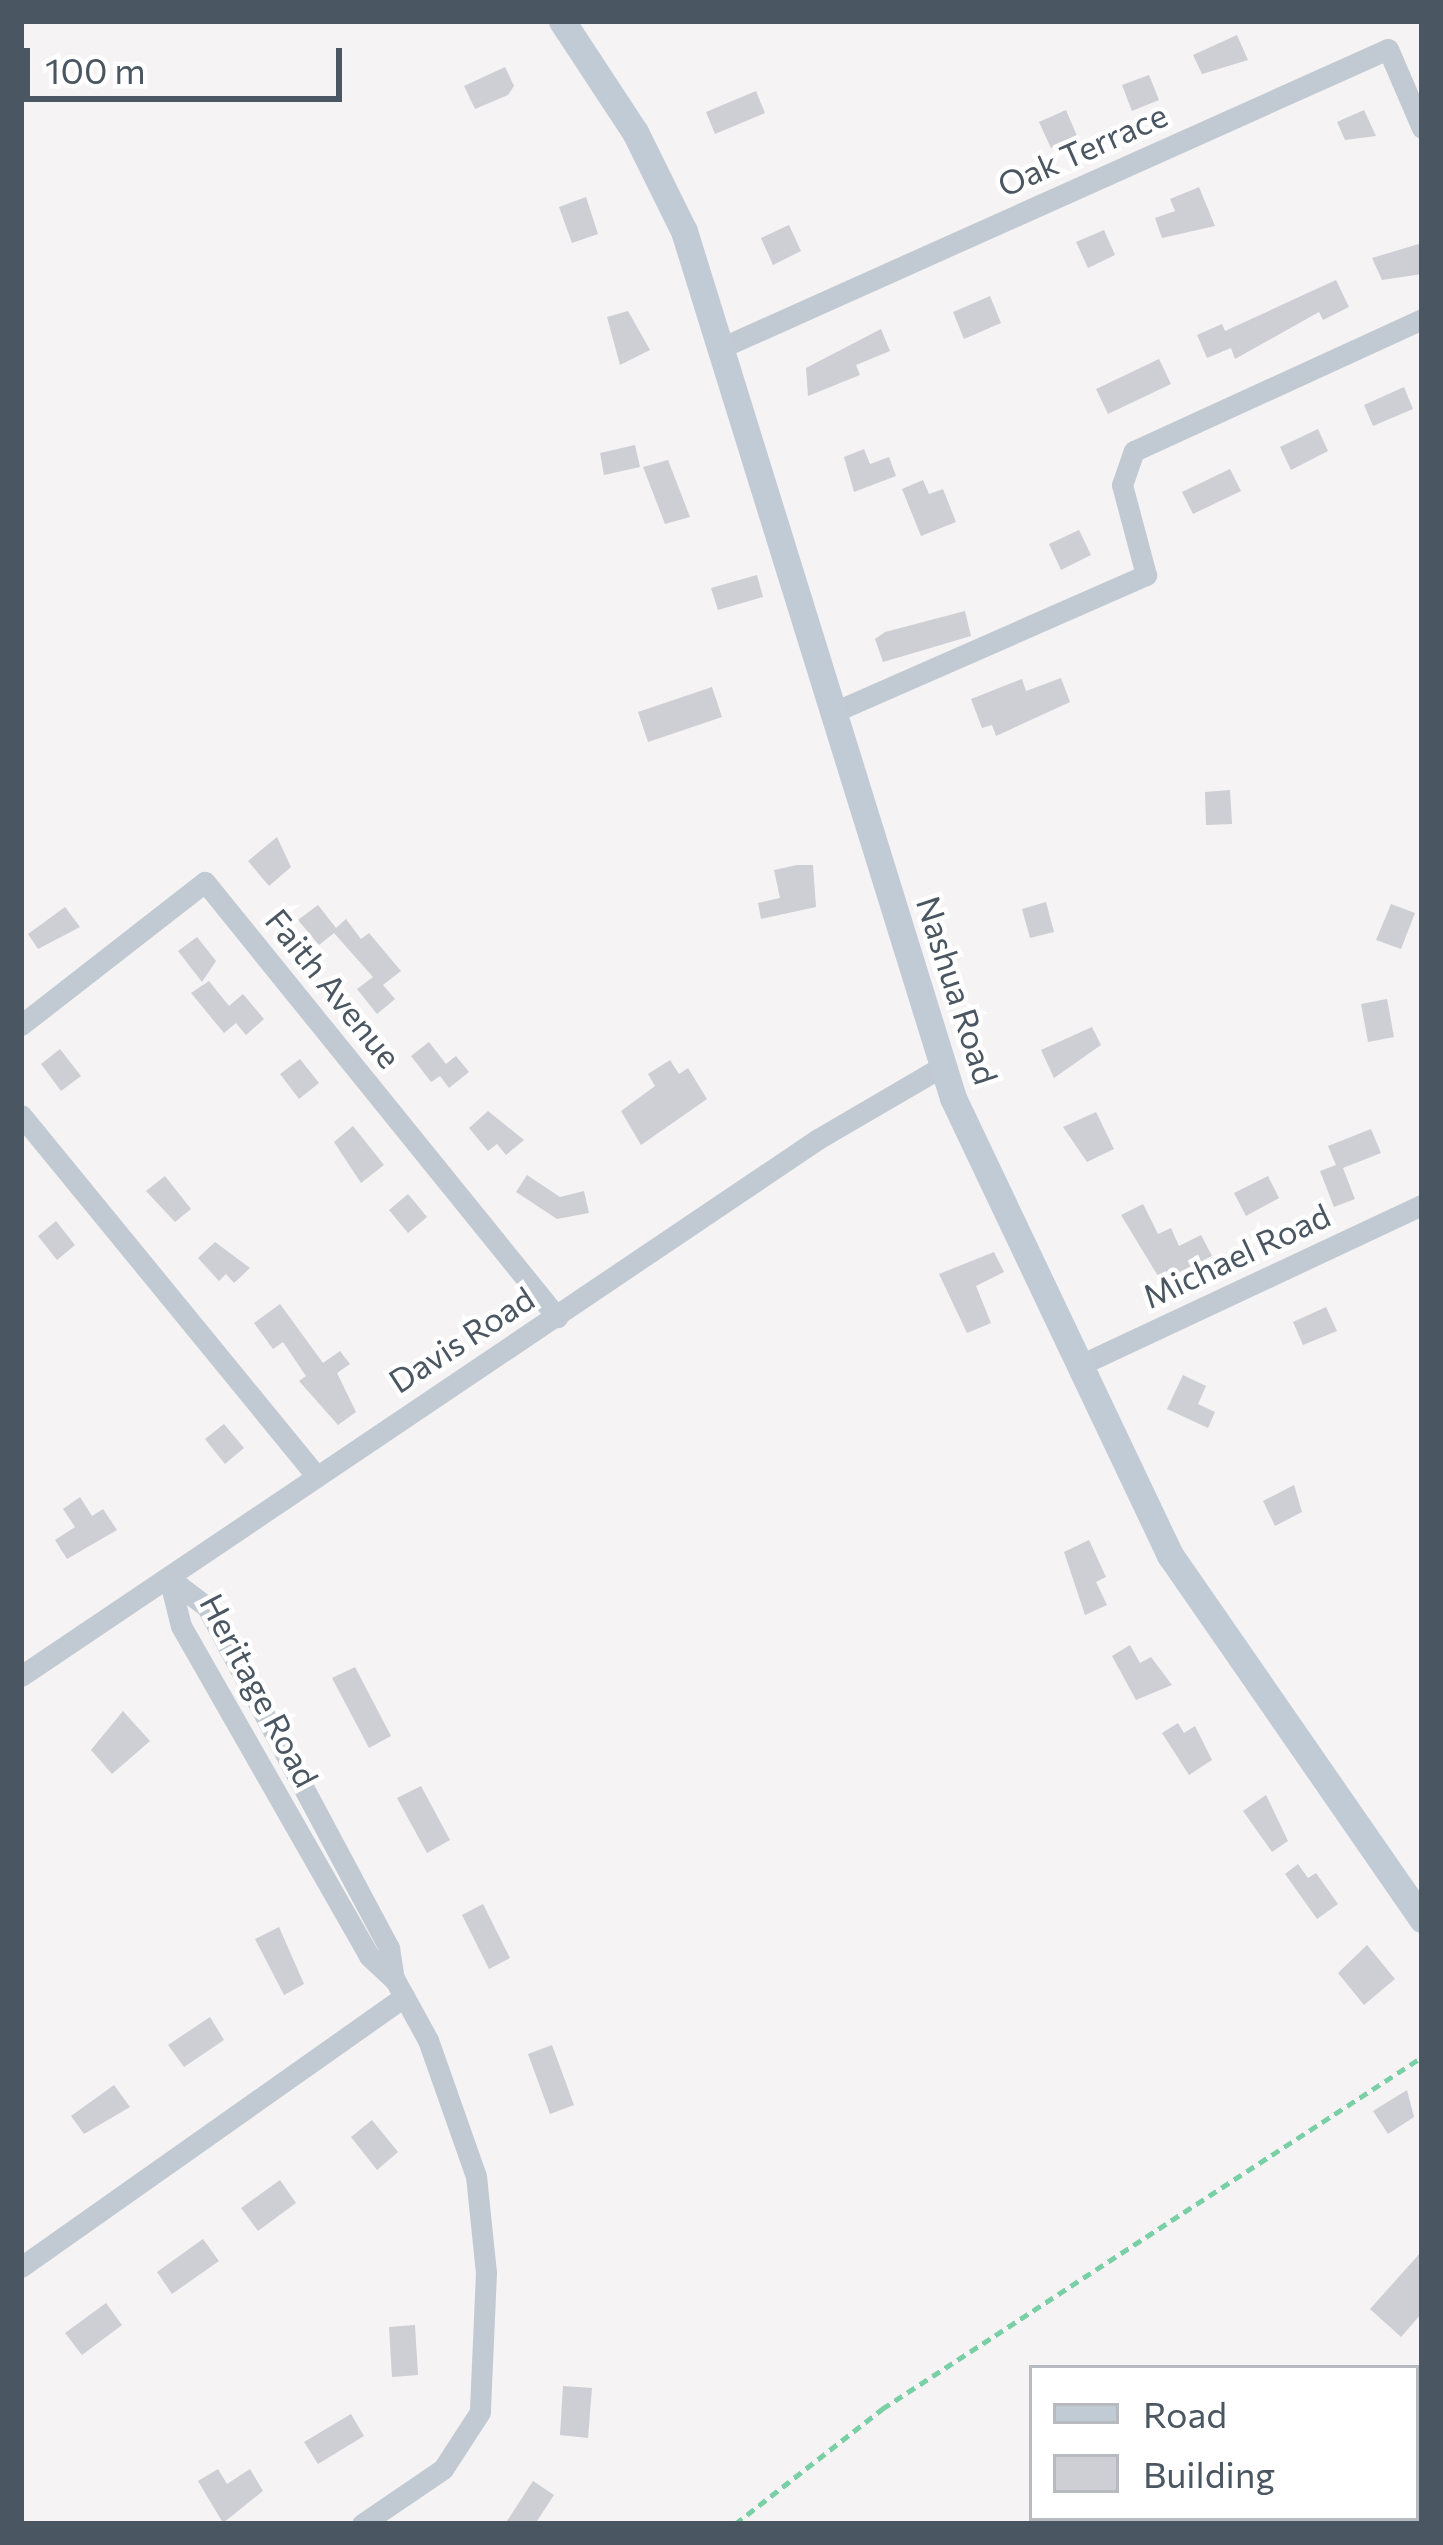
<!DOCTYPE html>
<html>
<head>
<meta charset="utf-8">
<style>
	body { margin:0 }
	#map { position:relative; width:1443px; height:2545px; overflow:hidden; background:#f5f3f3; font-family:Commissioner,sans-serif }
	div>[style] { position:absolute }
	.building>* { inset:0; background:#cdcfd5 }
	.path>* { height:4.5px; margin-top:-2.25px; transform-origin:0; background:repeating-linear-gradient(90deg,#7ad0a6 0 9px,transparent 0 15px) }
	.street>* { height:21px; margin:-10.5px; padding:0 10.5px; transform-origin:10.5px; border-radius:10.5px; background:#c1cad2 }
	.secondary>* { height:27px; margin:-13.5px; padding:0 13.5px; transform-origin:13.5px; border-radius:13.5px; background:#c1cbd6 }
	span { translate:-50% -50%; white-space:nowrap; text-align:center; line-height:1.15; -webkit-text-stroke:9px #fff; paint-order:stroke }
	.street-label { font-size:33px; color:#4a5661 }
	.frame { position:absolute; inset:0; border:24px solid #4a5661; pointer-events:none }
	.legend { position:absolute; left:1029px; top:2365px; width:390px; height:156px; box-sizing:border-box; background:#fff; border:3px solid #b7bbc0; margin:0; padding:15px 21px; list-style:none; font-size:36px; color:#4a5661 }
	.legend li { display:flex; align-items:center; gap:24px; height:60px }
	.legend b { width:60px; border:3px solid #b7bbc0 }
	.scale { position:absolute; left:24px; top:48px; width:318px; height:54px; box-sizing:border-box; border:6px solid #4a5661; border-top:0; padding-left:15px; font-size:36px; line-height:42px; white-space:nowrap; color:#4a5661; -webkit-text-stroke:9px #fff; paint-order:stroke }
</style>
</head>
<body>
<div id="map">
	<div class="building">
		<div style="clip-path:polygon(1237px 35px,1248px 60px,1202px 74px,1193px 55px)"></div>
		<div style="clip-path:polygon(505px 67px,514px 86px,508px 95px,475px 109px,464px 86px)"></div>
		<div style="clip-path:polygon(1149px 75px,1159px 100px,1132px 111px,1122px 85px)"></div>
		<div style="clip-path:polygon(756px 91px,765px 113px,715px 134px,706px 112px)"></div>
		<div style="clip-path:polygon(1066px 110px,1077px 136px,1051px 148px,1039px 122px)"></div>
		<div style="clip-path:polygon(1364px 110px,1376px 136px,1345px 140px,1337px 122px)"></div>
		<div style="clip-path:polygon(1199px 187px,1215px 226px,1162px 238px,1155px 218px,1175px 211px,1170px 199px)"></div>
		<div style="clip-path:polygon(586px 197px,598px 234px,572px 243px,559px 207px)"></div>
		<div style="clip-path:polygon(789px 225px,801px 251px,773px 265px,761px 238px)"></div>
		<div style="clip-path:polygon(1104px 230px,1115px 255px,1088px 268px,1076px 242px)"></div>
		<div style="clip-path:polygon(1422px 243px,1422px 274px,1382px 280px,1372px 258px)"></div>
		<div style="clip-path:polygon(1336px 280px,1349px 307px,1323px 320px,1319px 312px,1235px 359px,1231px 348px,1207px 358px,1197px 335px,1222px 324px,1225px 331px)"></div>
		<div style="clip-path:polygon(990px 296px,1001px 323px,964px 339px,953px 312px)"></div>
		<div style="clip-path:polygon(628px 311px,650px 350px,620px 365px,607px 317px)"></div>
		<div style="clip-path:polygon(881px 329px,890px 351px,856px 365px,860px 375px,808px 396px,806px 368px)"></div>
		<div style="clip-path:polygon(1159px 359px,1171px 384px,1108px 414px,1096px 389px)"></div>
		<div style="clip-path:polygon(1404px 387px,1413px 409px,1373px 426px,1364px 405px)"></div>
		<div style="clip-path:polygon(1318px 429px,1328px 451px,1291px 470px,1280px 447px)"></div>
		<div style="clip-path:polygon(635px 445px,640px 467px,604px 475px,600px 453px)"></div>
		<div style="clip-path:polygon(864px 449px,870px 464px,889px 457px,896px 476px,854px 492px,844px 457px)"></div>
		<div style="clip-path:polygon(668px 460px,690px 517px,665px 524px,643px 467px)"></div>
		<div style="clip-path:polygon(1230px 469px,1241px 491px,1193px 514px,1182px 492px)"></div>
		<div style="clip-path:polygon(923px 480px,929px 494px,943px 489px,956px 522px,921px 536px,902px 489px)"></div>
		<div style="clip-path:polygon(1079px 530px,1091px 555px,1061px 570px,1049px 544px)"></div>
		<div style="clip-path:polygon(757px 575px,763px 597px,718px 610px,711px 588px)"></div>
		<div style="clip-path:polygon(965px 611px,971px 636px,883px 662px,875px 639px,885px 632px)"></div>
		<div style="clip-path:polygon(1061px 678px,1070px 702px,996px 736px,992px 725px,982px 728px,971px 699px,1022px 679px,1026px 691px)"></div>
		<div style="clip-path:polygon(712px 687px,722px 717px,648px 742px,638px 712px)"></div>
		<div style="clip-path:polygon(1230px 790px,1232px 824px,1206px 825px,1205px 792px)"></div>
		<div style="clip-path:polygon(277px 837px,291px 867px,269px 886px,248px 861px)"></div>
		<div style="clip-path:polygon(797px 865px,813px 865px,816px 907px,761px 919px,758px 903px,780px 898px,774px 870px)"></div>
		<div style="clip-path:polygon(1046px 902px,1054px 932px,1030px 938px,1022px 909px)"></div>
		<div style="clip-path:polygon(1391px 904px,1415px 913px,1401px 949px,1376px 940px)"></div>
		<div style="clip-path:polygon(318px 905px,336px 928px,346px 919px,361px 939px,369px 933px,401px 971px,383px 985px,395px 999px,377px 1014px,357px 989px,373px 977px,334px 933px,319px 945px,298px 920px)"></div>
		<div style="clip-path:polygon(65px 907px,80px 927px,38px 949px,28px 934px)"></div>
		<div style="clip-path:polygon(197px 937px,216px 961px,202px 982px,178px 951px)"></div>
		<div style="clip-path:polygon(209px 981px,229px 1006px,243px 994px,264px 1019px,246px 1035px,236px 1023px,224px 1033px,191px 993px)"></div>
		<div style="clip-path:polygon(1387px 999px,1394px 1037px,1368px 1042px,1361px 1004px)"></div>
		<div style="clip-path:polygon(1092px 1027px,1101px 1045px,1054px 1078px,1041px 1050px)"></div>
		<div style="clip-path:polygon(429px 1042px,446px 1064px,456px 1056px,469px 1072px,449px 1088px,440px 1076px,431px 1082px,411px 1056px)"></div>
		<div style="clip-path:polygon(60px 1049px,81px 1076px,61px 1091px,41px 1064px)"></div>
		<div style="clip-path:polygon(300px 1059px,319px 1083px,299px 1099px,280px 1074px)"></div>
		<div style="clip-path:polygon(670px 1060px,679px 1074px,688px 1068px,707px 1099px,641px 1145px,621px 1111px,655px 1086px,648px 1074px)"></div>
		<div style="clip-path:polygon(488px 1111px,524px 1140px,506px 1155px,497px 1144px,488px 1151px,469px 1128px)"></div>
		<div style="clip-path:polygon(1096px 1112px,1114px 1149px,1087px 1162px,1063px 1127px)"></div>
		<div style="clip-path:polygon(353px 1126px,384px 1165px,361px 1183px,334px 1142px)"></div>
		<div style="clip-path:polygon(1371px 1129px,1381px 1153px,1343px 1168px,1355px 1199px,1334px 1207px,1320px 1171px,1336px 1165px,1328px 1146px)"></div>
		<div style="clip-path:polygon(527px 1175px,560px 1197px,584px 1191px,589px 1213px,557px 1219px,516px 1192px)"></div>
		<div style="clip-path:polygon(165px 1176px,191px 1209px,175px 1222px,146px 1191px)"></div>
		<div style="clip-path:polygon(1268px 1176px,1279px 1198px,1246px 1216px,1234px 1193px)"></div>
		<div style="clip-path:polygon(408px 1194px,427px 1217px,408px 1233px,389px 1210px)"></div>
		<div style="clip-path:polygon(1143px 1204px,1158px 1234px,1171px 1228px,1179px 1246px,1201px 1235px,1212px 1256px,1161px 1281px,1121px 1215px)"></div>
		<div style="clip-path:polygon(56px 1221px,75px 1245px,57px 1260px,38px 1236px)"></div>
		<div style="clip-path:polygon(215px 1242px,250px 1268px,234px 1283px,226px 1274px,219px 1281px,198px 1258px)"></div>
		<div style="clip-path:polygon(994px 1252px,1004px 1272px,976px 1286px,991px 1323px,967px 1333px,939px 1274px)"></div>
		<div style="clip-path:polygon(280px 1304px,323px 1363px,340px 1351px,350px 1364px,337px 1373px,356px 1412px,338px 1425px,299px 1381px,306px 1376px,283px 1342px,273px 1349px,254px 1323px)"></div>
		<div style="clip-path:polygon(1326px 1307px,1337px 1331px,1303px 1345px,1293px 1322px)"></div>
		<div style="clip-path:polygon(1183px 1375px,1206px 1386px,1198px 1404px,1215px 1412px,1208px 1428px,1167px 1409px)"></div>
		<div style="clip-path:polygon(224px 1424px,244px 1448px,225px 1464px,205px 1439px)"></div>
		<div style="clip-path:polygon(1294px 1485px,1302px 1512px,1275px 1526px,1263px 1501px)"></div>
		<div style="clip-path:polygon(80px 1497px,92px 1516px,103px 1509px,117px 1530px,67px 1559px,55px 1540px,75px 1527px,63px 1509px)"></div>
		<div style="clip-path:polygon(1089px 1540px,1106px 1577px,1096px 1582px,1107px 1605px,1085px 1615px,1064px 1552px)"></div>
		<div style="clip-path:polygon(1130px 1645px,1140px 1663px,1151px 1657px,1172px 1685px,1136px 1700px,1112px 1656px)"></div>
		<div style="clip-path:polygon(355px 1667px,391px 1736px,369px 1748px,332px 1678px)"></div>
		<div style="clip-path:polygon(123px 1711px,150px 1741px,112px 1774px,91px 1750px)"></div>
		<div style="clip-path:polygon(1178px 1723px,1184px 1733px,1195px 1726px,1212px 1760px,1189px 1775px,1162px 1733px)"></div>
		<div style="clip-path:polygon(421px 1786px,450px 1840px,427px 1853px,397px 1798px)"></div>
		<div style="clip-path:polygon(1266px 1795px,1288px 1841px,1272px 1852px,1243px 1811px)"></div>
		<div style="clip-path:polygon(1298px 1864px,1308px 1878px,1316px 1873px,1338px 1904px,1317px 1919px,1285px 1874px)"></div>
		<div style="clip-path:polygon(483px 1904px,510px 1958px,489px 1969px,462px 1915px)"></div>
		<div style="clip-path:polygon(279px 1927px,304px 1984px,284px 1995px,255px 1939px)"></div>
		<div style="clip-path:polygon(1367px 1945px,1395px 1979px,1364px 2005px,1338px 1973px)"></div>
		<div style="clip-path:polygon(210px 2017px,224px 2040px,184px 2067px,168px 2045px)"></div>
		<div style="clip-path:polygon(552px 2045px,574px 2105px,550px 2114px,528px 2054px)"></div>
		<div style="clip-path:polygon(114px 2085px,130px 2107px,84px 2134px,71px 2116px)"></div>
		<div style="clip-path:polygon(1407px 2090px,1414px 2117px,1388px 2134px,1373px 2111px)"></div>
		<div style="clip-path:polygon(372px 2120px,398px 2152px,377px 2170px,351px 2137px)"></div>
		<div style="clip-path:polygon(280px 2180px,296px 2203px,258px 2231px,241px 2208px)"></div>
		<div style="clip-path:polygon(203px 2239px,219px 2261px,172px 2294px,157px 2272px)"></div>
		<div style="clip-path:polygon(1422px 2251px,1422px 2313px,1401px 2337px,1370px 2309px)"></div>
		<div style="clip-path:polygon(106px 2303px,122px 2325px,82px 2355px,65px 2333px)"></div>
		<div style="clip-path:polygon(415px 2325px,418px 2375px,392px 2377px,389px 2327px)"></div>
		<div style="clip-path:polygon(563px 2386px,592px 2388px,588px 2438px,560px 2435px)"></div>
		<div style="clip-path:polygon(351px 2414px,364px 2436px,318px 2464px,304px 2442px)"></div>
		<div style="clip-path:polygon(218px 2469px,227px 2484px,250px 2469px,263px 2491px,223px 2523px,198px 2481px)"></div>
		<div style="clip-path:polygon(533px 2481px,554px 2495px,535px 2524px,505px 2524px)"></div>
	</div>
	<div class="path">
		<div style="left:735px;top:2524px;width:187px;rotate:-38deg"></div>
		<div style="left:882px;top:2409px;width:645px;rotate:-33.1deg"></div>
	</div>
	<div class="street">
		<div style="left:725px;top:346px;width:726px;rotate:-24.13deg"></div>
		<div style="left:1388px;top:49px;width:86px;rotate:66.7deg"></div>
		<div style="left:834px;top:712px;width:341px;rotate:-23.7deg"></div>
		<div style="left:1146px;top:575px;width:93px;rotate:-104.9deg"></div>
		<div style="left:1122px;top:485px;width:36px;rotate:-71deg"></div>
		<div style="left:1134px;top:451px;width:317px;rotate:-24.6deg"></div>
		<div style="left:21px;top:1025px;width:233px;rotate:-37.9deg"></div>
		<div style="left:205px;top:882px;width:560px;rotate:51.02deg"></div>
		<div style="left:21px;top:1115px;width:464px;rotate:50.7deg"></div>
		<div style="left:1078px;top:1366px;width:380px;rotate:-25.1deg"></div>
		<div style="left:169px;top:1578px;width:49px;rotate:76deg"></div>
		<div style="left:181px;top:1626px;width:380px;rotate:60.3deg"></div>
		<div style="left:369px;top:1956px;width:35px;rotate:43deg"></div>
		<div style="left:395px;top:1980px;width:68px;rotate:61.2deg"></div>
		<div style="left:428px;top:2040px;width:144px;rotate:70.6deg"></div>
		<div style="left:476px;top:2176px;width:97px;rotate:84.1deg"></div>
		<div style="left:486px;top:2272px;width:140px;rotate:92.5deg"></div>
		<div style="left:480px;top:2412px;width:68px;rotate:123deg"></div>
		<div style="left:443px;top:2469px;width:98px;rotate:145.8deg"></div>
		<div style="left:169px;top:1578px;width:48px;rotate:37.3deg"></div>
		<div style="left:207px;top:1607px;width:387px;rotate:61.9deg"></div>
		<div style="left:389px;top:1948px;width:32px;rotate:81deg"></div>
		<div style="left:21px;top:1676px;width:961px;rotate:-33.97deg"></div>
		<div style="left:818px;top:1139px;width:145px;rotate:-30.3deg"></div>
		<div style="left:21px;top:2267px;width:469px;rotate:-35.2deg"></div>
		<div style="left:1416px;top:2419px;width:8px;rotate:-45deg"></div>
		<div style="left:1249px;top:2524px;width:13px;rotate:-27deg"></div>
	</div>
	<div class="secondary">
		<div style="left:562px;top:21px;width:133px;rotate:56.7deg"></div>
		<div style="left:635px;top:132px;width:110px;rotate:63.7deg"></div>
		<div style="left:684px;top:231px;width:908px;rotate:72.76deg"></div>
		<div style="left:953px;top:1098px;width:506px;rotate:64.6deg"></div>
		<div style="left:1170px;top:1555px;width:443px;rotate:55.3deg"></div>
	</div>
	<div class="street-label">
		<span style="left:1082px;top:149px;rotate:-24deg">Oak Terrace</span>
		<span style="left:334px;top:988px;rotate:51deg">Faith Avenue</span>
		<span style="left:958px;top:990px;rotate:72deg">Nashua Road</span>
		<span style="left:1236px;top:1255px;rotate:-25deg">Michael Road</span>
		<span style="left:461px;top:1339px;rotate:-33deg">Davis Road</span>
		<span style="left:260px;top:1690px;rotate:62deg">Heritage Road</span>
	</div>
	<div class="frame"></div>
	<ul class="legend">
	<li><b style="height:15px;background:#c1cbd6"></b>Road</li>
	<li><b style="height:33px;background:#cdcfd5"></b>Building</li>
	</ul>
	<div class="scale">100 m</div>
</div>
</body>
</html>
